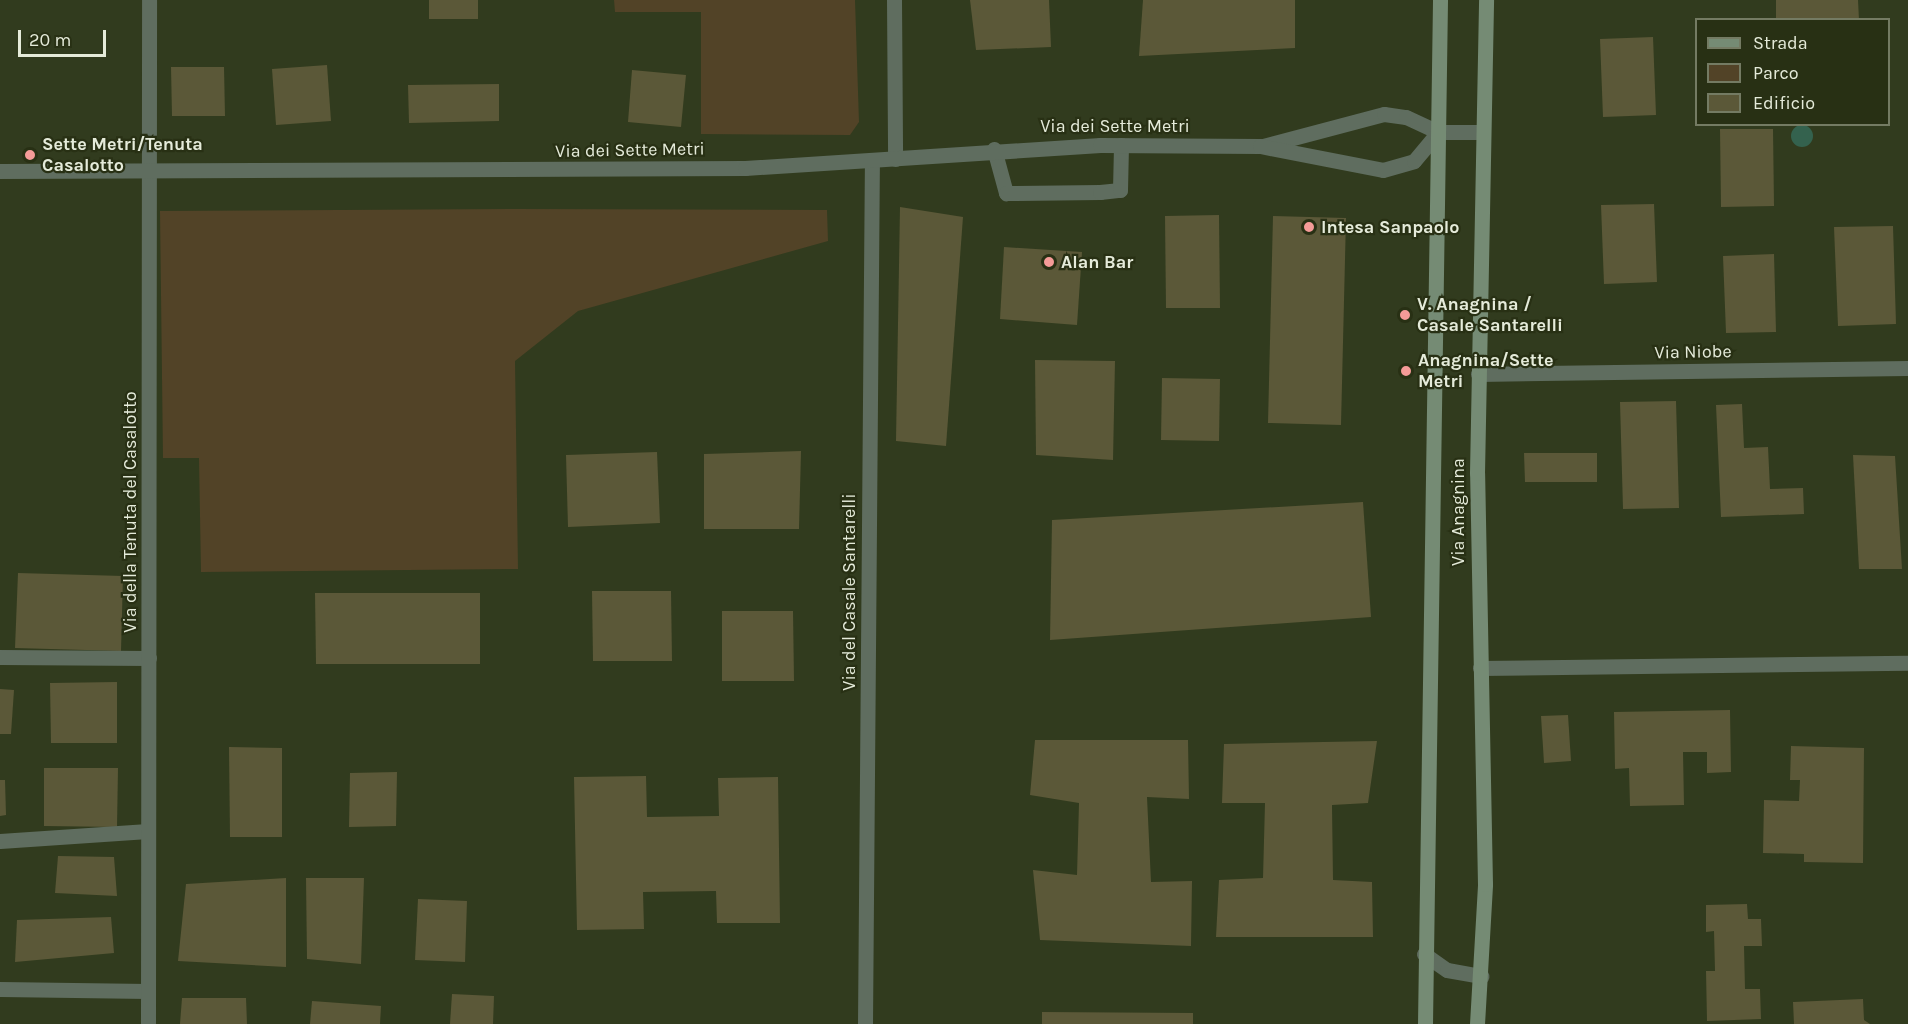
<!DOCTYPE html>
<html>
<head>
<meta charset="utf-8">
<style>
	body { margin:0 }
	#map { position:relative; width:1908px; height:1024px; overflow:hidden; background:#313b1e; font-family:Karla,sans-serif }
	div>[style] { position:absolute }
	.green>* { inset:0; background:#524327 }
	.water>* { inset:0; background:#34624e }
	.round { border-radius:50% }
	.building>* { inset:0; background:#5b5838 }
	.service>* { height:15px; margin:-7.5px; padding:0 7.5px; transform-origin:7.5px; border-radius:7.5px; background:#5f6d5f }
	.minor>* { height:15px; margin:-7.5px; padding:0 7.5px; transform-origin:7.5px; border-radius:7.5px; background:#5f6d5f }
	.tertiary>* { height:15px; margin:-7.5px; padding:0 7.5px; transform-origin:7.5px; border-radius:7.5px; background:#5f6d5f }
	.secondary>* { height:15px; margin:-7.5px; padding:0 7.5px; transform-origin:7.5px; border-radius:7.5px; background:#758b74 }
	.dots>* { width:16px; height:16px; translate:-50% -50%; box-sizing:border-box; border:3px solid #283014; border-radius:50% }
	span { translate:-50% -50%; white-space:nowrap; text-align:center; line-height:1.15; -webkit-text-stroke:4.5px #283014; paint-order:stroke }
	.street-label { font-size:18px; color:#e5ebda }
	.poi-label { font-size:18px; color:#e5ebda; font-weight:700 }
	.left { translate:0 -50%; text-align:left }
	.legend { position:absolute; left:1695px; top:18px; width:195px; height:108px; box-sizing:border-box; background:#283014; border:2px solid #747b63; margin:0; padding:8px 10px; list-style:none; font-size:18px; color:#e5ebda }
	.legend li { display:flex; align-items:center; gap:12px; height:30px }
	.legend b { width:30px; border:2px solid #747b63 }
	.scale { position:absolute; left:18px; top:30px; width:88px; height:27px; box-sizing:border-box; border:3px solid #e5ebda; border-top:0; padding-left:8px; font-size:18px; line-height:21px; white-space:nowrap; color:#e5ebda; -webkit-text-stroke:4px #283014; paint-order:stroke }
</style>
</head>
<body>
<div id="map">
	<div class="green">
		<div style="clip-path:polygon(614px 0,855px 0,859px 122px,850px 135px,701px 134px,701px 12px,615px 12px)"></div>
		<div style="clip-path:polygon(514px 209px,827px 210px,828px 241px,578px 311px,515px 361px,518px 569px,201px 572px,199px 458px,163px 458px,160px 211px)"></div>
	</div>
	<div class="water">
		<div class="round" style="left:1791px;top:125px;width:22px;height:22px"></div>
	</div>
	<div class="building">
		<div style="clip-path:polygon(429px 0,478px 0,478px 19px,429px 19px)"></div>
		<div style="clip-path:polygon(970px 0,1049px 0,1051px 47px,976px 50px)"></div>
		<div style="clip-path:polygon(1143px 0,1295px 0,1295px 48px,1139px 56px)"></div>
		<div style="clip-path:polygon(1776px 0,1858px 0,1859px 20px,1776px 20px)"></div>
		<div style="clip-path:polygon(1653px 37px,1656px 115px,1603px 117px,1600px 39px)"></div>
		<div style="clip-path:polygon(327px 65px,331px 121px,276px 125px,272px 69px)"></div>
		<div style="clip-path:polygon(171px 67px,224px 67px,225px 116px,172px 116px)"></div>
		<div style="clip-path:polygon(632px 70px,686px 75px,681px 127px,628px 122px)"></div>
		<div style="clip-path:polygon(499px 84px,499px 121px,409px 123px,408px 85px)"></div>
		<div style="clip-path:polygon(1720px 129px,1773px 129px,1774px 206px,1721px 207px)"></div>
		<div style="clip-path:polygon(1654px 204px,1657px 282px,1604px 284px,1601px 205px)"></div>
		<div style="clip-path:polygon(900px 207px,963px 217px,946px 446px,896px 441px)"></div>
		<div style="clip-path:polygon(1219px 215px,1220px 308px,1166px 308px,1165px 216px)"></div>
		<div style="clip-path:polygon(1273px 216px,1346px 218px,1341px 425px,1268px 423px)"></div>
		<div style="clip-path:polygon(1893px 226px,1896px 324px,1838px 326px,1834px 227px)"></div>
		<div style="clip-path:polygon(1004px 247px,1082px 252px,1077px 325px,1000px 319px)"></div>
		<div style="clip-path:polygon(1774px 254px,1776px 332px,1726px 333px,1723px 256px)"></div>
		<div style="clip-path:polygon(1035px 360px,1115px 361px,1113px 460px,1036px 455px)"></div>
		<div style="clip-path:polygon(1162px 378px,1220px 379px,1219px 441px,1161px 440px)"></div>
		<div style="clip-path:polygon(1676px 401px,1679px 508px,1623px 509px,1620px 402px)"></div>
		<div style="clip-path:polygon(1742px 404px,1744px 448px,1768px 447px,1770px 489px,1803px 488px,1804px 514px,1721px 517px,1716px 405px)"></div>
		<div style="clip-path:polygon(801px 451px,799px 529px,704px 529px,704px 454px)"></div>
		<div style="clip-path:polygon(657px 452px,660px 523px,568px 527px,566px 455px)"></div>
		<div style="clip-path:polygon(1524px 453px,1597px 453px,1597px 482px,1525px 482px)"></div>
		<div style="clip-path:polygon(1853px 455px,1895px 456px,1902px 569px,1859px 569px)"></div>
		<div style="clip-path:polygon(1363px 502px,1371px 617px,1050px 640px,1052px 520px)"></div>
		<div style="clip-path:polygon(18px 573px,123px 576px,121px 651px,15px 648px)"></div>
		<div style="clip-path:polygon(592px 591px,671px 591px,672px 661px,593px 661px)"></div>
		<div style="clip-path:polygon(315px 593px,480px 593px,480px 664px,316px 664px)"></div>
		<div style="clip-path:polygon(722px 611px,793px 611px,794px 681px,722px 681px)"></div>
		<div style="clip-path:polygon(117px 682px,117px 743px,51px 743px,50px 683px)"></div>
		<div style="clip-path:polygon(0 689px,14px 690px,11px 734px,0 734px)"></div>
		<div style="clip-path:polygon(1730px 710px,1731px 772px,1707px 773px,1707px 752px,1683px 752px,1684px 805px,1630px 806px,1629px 768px,1615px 769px,1614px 712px)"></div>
		<div style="clip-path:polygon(1568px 715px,1571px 761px,1544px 763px,1541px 716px)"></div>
		<div style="clip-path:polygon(1035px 740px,1188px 740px,1189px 799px,1147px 797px,1151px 882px,1192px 881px,1191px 946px,1040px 940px,1033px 870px,1077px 875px,1079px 803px,1030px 795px)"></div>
		<div style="clip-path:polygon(1377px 741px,1368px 803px,1332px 805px,1333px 880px,1372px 882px,1373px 937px,1216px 937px,1219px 880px,1263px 878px,1265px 803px,1222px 803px,1224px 744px)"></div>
		<div style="clip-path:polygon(1791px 746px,1864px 748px,1863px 863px,1804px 862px,1804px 854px,1763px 853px,1764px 800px,1799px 801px,1800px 780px,1790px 780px)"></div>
		<div style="clip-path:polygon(229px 747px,282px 748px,282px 837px,230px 837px)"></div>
		<div style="clip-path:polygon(44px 768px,118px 768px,117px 827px,44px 826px)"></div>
		<div style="clip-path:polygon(397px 772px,396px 826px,349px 827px,350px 773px)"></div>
		<div style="clip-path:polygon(646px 776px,647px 817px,719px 816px,718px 778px,778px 777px,780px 923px,717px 923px,716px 891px,643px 892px,644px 929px,577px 930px,574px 777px)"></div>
		<div style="clip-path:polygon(0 780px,5px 780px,6px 815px,0 816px)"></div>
		<div style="clip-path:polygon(58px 856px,114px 857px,117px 896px,55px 893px)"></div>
		<div style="clip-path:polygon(286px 878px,286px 967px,178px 961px,186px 884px)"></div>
		<div style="clip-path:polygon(306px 878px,364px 878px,361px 964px,307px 959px)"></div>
		<div style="clip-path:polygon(418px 899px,467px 901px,465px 962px,415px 960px)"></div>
		<div style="clip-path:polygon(1747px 904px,1748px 919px,1761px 919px,1762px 946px,1744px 946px,1745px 989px,1760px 989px,1761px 1019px,1707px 1021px,1706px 971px,1715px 971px,1714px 931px,1706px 932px,1706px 905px)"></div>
		<div style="clip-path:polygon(111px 917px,114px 953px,15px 962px,17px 920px)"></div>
		<div style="clip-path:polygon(452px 994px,494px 996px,493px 1024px,450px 1024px)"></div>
		<div style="clip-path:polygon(182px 998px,246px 998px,247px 1024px,180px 1024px)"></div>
		<div style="clip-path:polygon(1863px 999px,1864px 1020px,1870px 1024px,1794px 1024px,1793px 1002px)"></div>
		<div style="clip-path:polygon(312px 1001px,381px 1006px,380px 1024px,310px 1024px)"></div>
		<div style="clip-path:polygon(1042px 1012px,1193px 1013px,1193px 1024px,1042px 1024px)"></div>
	</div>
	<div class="service">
		<div style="left:994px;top:149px;width:46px;rotate:74.7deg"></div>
		<div style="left:1006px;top:193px;width:94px;rotate:-0.6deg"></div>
		<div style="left:1100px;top:192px;width:20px;rotate:-6deg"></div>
		<div style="left:1120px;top:190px;width:45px;rotate:-88.7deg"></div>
	</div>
	<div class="minor">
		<div style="left:894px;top:0;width:159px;rotate:89.6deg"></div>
		<div style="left:1478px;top:374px;width:430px;rotate:-0.8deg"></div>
		<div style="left:0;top:657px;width:149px;rotate:0.4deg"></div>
		<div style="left:1480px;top:668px;width:428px;rotate:-0.7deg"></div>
		<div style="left:0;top:841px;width:148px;rotate:-3.9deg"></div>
		<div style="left:1424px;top:954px;width:28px;rotate:35deg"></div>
		<div style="left:1447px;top:970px;width:35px;rotate:10deg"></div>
		<div style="left:0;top:989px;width:148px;rotate:0.8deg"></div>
		<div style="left:148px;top:1024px;width:1024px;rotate:-89.94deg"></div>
		<div style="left:865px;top:1024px;width:863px;rotate:-89.54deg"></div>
	</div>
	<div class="tertiary">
		<div style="left:1263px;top:146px;width:125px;rotate:-14.8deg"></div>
		<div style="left:1384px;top:114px;width:22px;rotate:8deg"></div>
		<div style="left:1406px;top:117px;width:35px;rotate:25deg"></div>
		<div style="left:1438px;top:132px;width:45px"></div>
		<div style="left:0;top:171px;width:745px;rotate:-0.23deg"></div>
		<div style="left:745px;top:168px;width:356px;rotate:-3.7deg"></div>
		<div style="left:1100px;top:145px;width:160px;rotate:0.4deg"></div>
		<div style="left:1260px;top:146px;width:125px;rotate:11deg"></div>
		<div style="left:1383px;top:170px;width:32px;rotate:-16deg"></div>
		<div style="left:1414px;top:161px;width:38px;rotate:-50deg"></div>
	</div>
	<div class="secondary">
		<div style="left:1425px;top:1024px;width:1024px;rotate:-89.16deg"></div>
		<div style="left:1477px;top:1024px;width:140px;rotate:-86.7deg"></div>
		<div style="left:1485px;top:884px;width:411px;rotate:-91.1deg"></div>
		<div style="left:1477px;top:473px;width:473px;rotate:-88.9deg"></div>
	</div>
	<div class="dots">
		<div style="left:30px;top:155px;background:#f59b98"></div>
		<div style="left:1309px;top:227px;background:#f59b98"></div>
		<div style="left:1049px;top:262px;background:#f59b98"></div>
		<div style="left:1405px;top:315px;background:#f59b98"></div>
		<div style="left:1406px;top:371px;background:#f59b98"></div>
	</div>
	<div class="street-label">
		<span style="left:1115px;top:126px">Via dei Sette Metri</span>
		<span style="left:630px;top:150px;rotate:-1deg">Via dei Sette Metri</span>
		<span style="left:1693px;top:352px;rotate:-1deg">Via Niobe</span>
		<span style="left:130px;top:512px;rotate:-90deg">Via della Tenuta del Casalotto</span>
		<span style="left:1458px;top:512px;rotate:-90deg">Via Anagnina</span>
		<span style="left:849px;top:592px;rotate:-90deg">Via del Casale Santarelli</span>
	</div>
	<div class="poi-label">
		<span class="left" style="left:42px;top:155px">Sette Metri/Tenuta<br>Casalotto</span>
		<span class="left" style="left:1321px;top:227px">Intesa Sanpaolo</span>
		<span class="left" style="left:1061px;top:262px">Alan Bar</span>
		<span class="left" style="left:1417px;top:315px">V. Anagnina /<br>Casale Santarelli</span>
		<span class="left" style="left:1418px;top:371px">Anagnina/Sette<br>Metri</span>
	</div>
	<ul class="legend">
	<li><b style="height:8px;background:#758b74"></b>Strada</li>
	<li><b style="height:16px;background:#524327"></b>Parco</li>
	<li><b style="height:16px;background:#5b5838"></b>Edificio</li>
	</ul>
	<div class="scale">20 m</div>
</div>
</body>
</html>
